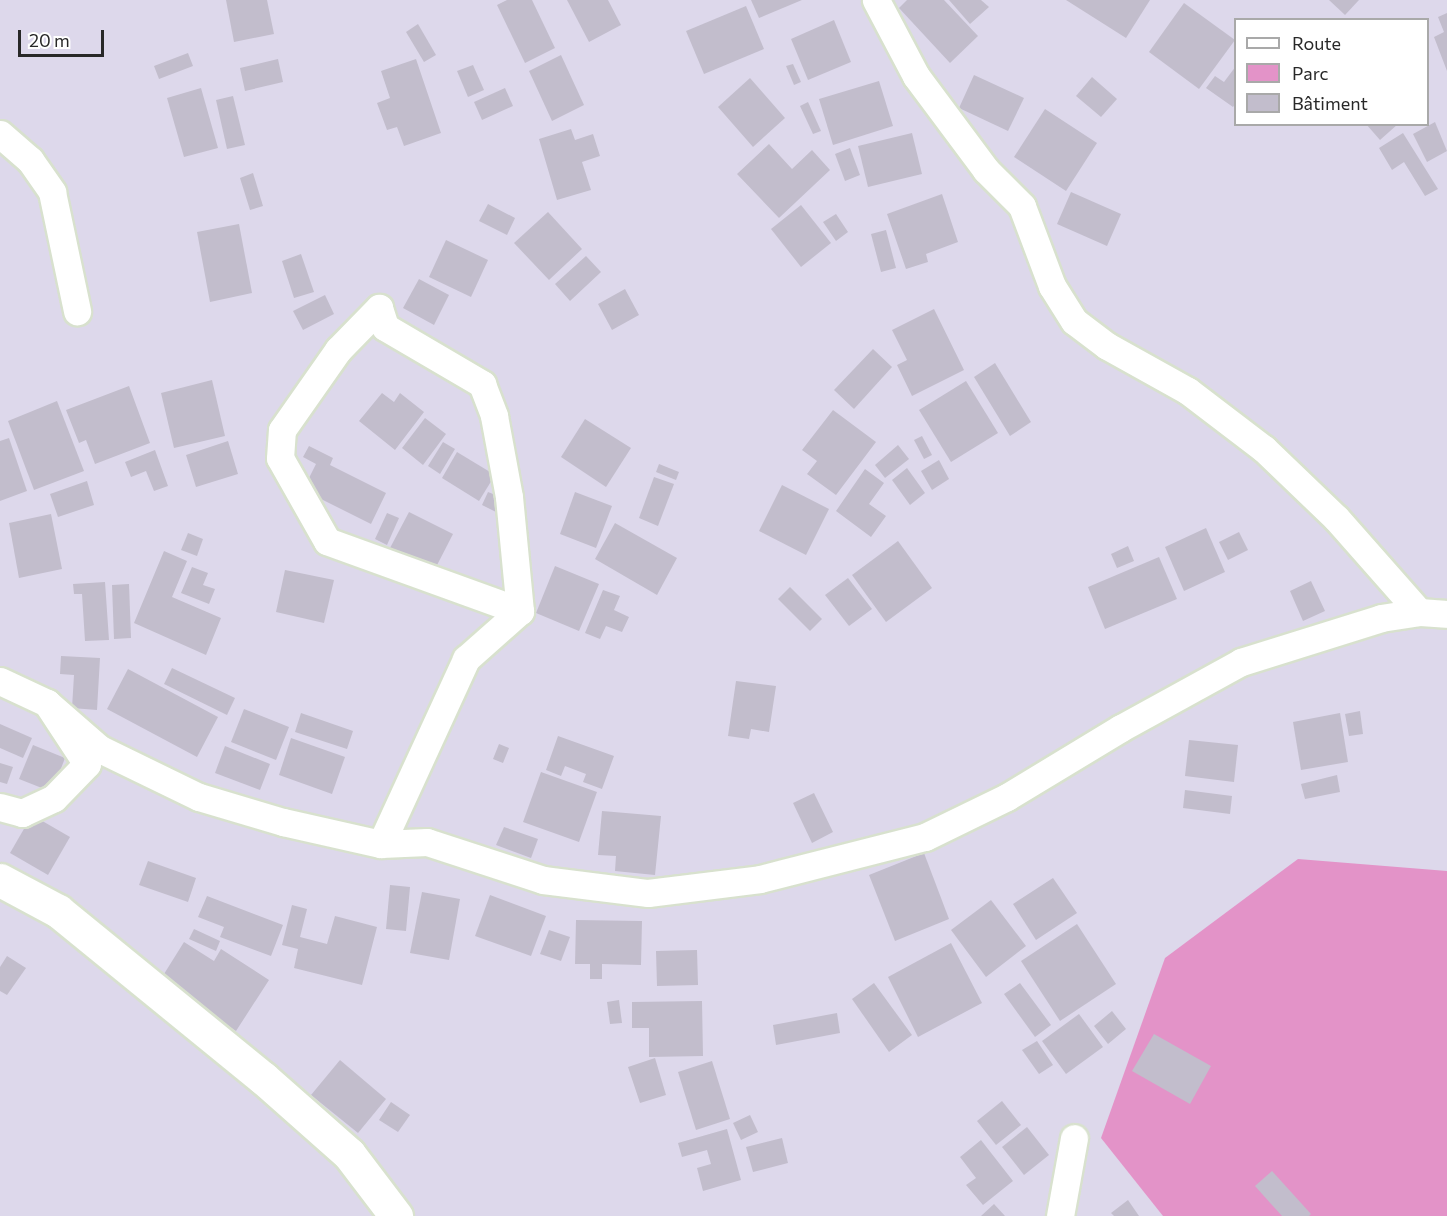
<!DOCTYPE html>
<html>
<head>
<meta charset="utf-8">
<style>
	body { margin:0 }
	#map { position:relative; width:1447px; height:1216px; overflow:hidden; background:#ddd8eb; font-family:Commissioner,sans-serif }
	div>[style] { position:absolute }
	.green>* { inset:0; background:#e393c8 }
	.building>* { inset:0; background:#c2bdcc }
	.roads { filter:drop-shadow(2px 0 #d8e1ce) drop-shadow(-2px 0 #d8e1ce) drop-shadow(0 2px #d8e1ce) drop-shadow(0 -2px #d8e1ce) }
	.minor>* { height:27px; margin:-13.5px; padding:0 13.5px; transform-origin:13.5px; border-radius:13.5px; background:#fff }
	.secondary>* { height:33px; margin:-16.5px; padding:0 16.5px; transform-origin:16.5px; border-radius:16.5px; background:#fff }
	span { translate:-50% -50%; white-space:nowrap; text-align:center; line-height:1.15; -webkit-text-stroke:4.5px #fff; paint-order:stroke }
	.legend { position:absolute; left:1234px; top:18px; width:195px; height:108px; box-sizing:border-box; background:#fff; border:2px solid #a9a9a9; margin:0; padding:8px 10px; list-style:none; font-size:18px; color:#282828 }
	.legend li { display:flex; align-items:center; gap:12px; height:30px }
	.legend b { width:30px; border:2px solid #a9a9a9 }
	.scale { position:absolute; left:18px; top:30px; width:86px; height:27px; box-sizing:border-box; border:3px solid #282828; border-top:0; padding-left:8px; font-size:18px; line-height:21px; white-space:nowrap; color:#282828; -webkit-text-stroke:4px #fff; paint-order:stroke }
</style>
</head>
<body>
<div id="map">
	<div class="green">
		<div style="clip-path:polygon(1298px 859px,1447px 871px,1447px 1216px,1163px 1216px,1101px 1138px,1165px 958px)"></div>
	</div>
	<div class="building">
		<div style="clip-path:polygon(226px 0,267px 0,274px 34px,234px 42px)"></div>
		<div style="clip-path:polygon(507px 0,532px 0,555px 48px,525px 63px,497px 5px)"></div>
		<div style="clip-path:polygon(567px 0,608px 0,621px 25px,589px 42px)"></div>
		<div style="clip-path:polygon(751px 0,802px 0,759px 18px)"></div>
		<div style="clip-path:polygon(907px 0,944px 0,978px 36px,950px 63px,899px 8px)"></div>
		<div style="clip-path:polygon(949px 0,981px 0,989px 7px,970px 24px)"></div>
		<div style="clip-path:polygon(1066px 0,1150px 0,1126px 38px)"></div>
		<div style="clip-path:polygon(1329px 0,1359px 0,1345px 15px)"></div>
		<div style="clip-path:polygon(1184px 3px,1235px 40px,1199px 89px,1149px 52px)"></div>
		<div style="clip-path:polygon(746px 6px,764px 49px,704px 74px,686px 31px)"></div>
		<div style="clip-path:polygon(1447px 13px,1447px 71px,1434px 37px,1444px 32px,1438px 17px)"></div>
		<div style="clip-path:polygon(834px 20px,851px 62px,808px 80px,791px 39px)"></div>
		<div style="clip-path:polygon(418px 24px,436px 55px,424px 62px,406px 32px)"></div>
		<div style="clip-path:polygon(188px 53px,193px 66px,159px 79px,154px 66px)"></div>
		<div style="clip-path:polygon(561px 55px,584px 105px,552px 121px,529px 71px)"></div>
		<div style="clip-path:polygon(278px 59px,283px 82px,245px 91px,240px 68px)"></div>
		<div style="clip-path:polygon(416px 59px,441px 133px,404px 146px,397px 127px,387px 130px,377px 103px,390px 98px,381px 71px)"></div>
		<div style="clip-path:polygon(793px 64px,801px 82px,794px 85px,786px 66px)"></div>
		<div style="clip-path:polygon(473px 65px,484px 90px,468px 97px,457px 71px)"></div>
		<div style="clip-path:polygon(1236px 66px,1236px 103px,1233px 107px,1206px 88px,1215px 76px,1224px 82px)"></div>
		<div style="clip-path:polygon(974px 75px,1024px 98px,1008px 131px,959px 108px)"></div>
		<div style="clip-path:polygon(1092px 77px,1117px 99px,1101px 117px,1076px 96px)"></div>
		<div style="clip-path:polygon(750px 78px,785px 118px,753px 147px,718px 107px)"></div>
		<div style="clip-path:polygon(879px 81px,893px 126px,833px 145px,819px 99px)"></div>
		<div style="clip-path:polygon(201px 88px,218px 148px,184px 157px,167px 98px)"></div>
		<div style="clip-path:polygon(505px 88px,513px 106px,482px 120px,474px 102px)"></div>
		<div style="clip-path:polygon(233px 96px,245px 145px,227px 149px,216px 100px)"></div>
		<div style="clip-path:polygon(808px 102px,821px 131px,813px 134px,800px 106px)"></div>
		<div style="clip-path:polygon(1045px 109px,1097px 143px,1066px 191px,1014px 157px)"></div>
		<div style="clip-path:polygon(1435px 122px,1447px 151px,1427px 162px,1413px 134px)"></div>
		<div style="clip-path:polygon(1366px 124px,1398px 124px,1380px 140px)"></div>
		<div style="clip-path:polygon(571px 129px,575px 140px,593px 134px,600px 156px,582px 162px,591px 190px,557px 200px,539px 139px)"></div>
		<div style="clip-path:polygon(912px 133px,922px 174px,868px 187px,858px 146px)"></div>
		<div style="clip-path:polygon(1403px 133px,1438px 189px,1425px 196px,1404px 162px,1392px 170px,1379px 148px)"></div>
		<div style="clip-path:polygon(769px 144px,792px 169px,812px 150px,830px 170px,779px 218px,737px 174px)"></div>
		<div style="clip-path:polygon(850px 148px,860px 175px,845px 181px,835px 154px)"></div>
		<div style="clip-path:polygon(253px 173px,263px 206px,250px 210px,240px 178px)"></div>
		<div style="clip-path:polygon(1071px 192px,1121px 214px,1107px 246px,1057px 224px)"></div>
		<div style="clip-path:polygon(942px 194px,958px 242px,926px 254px,928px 262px,906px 269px,887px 214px)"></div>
		<div style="clip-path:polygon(488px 204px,515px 218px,507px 235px,479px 221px)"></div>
		<div style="clip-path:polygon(801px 205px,831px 243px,801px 267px,771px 229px)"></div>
		<div style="clip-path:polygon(548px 212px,582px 249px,549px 280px,514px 243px)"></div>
		<div style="clip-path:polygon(836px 214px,848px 232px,836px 241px,823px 222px)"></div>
		<div style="clip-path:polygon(239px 224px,252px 293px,210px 302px,197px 232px)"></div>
		<div style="clip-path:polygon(886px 230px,896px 268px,881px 272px,871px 234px)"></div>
		<div style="clip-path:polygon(446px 240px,488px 260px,471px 297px,429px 277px)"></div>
		<div style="clip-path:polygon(301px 254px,314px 292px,294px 298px,282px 261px)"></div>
		<div style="clip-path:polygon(586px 256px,601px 272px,570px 301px,555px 284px)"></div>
		<div style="clip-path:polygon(419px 279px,449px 295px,434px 325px,403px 308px)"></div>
		<div style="clip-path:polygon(625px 289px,639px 315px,612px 330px,598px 304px)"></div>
		<div style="clip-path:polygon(325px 295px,334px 314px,303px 330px,293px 311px)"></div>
		<div style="clip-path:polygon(934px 309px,964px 370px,912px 396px,897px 365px,907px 360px,892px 330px)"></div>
		<div style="clip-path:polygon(873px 349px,892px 367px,854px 409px,834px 390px)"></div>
		<div style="clip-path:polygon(995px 363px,1031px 422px,1010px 436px,974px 377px)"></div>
		<div style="clip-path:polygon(212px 380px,225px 436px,174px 448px,161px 393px)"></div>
		<div style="clip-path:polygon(966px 381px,998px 433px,951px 462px,919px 410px)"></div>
		<div style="clip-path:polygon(129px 386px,150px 443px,95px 464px,86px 440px,79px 443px,66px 410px)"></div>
		<div style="clip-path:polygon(382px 393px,394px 402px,400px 393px,424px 412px,395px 450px,359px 421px)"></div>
		<div style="clip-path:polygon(57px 401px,84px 471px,34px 490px,8px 421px)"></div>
		<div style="clip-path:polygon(833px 410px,876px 442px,836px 495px,807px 474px,817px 461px,802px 450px)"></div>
		<div style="clip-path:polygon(425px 418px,446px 434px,423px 465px,402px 448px)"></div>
		<div style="clip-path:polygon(585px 419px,631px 448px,606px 487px,561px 457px)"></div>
		<div style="clip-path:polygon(922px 436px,932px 455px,924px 459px,914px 440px)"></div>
		<div style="clip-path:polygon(9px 438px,27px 491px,0 501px,0 441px)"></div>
		<div style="clip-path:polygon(228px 441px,238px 474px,196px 487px,186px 455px)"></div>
		<div style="clip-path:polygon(443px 442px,455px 449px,440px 474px,428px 466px)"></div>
		<div style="clip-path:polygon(898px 445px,909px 459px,885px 478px,875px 465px)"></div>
		<div style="clip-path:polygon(309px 446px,333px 458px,330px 465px,386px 493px,371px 524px,303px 490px,316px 464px,303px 457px)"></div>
		<div style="clip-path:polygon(155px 450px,168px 486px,154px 491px,146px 471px,131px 477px,125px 462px)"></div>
		<div style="clip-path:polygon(457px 452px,495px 475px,479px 501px,442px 478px)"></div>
		<div style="clip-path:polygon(939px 460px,949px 479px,932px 490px,921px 471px)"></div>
		<div style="clip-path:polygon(659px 464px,679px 472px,676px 480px,656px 472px)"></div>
		<div style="clip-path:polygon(907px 468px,925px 493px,910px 505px,892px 480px)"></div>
		<div style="clip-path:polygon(865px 469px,884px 483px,869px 504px,886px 516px,871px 537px,836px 511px)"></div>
		<div style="clip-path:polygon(654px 477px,674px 484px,658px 526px,639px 518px)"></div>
		<div style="clip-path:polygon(87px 481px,94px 505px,58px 517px,50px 494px)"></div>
		<div style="clip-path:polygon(782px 485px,829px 509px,806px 555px,759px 531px)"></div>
		<div style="clip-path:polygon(488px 492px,503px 498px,496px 512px,482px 505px)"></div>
		<div style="clip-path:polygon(575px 492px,612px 506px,596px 548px,560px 534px)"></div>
		<div style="clip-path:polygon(409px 512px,453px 534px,434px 571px,390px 548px)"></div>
		<div style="clip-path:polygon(387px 513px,399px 518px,387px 545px,375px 539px)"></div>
		<div style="clip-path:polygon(51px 514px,62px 569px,19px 578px,9px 523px)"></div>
		<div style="clip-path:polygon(615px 523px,677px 558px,657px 595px,595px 559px)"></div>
		<div style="clip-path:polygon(1206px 528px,1225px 572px,1184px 591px,1165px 547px)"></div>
		<div style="clip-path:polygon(1239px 532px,1248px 550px,1228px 560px,1219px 542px)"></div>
		<div style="clip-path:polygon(188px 533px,203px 539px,197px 556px,181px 550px)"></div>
		<div style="clip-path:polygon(898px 541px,932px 588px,886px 622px,852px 575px)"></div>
		<div style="clip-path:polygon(1128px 546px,1134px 561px,1117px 568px,1111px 554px)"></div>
		<div style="clip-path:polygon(164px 551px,187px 561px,172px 597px,221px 618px,206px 655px,134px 623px)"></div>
		<div style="clip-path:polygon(1159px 557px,1177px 599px,1105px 629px,1088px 587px)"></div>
		<div style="clip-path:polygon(555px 566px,599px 584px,579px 631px,536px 613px)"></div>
		<div style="clip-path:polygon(192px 567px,208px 573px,203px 585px,215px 589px,209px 604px,181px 593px)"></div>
		<div style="clip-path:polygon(285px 570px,334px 580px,324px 623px,276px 612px)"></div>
		<div style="clip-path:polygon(848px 578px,872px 609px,849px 626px,825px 595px)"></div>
		<div style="clip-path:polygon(1311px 581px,1325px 611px,1303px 621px,1290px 591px)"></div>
		<div style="clip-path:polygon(105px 582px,109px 640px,85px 641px,82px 594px,74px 594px,73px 584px)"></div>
		<div style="clip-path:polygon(129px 584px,131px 638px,114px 639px,112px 585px)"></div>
		<div style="clip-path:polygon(790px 587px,822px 619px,810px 631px,778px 599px)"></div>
		<div style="clip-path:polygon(603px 590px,620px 596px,614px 610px,629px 617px,622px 632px,606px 626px,600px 639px,585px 633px)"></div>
		<div style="clip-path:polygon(61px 656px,100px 658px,97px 710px,72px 708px,74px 675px,60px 674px)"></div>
		<div style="clip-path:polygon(172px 668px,235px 698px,227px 715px,164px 684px)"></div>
		<div style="clip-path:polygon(128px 669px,218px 717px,197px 757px,107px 709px)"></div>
		<div style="clip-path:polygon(736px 681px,776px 686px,769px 732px,751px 729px,749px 739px,728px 736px)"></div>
		<div style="clip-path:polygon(244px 709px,289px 727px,276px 760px,231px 742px)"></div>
		<div style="clip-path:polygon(1360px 711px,1363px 734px,1349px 736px,1345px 714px)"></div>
		<div style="clip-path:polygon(301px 713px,353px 731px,347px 749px,295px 732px)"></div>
		<div style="clip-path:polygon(1340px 713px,1348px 762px,1301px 770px,1293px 722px)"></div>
		<div style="clip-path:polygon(0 724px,32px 738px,23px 758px,0 748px)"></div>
		<div style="clip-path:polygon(558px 736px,614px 756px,602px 789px,583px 782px,586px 774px,565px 766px,561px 776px,546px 770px)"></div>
		<div style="clip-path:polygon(291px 738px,345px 757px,332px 794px,279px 775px)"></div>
		<div style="clip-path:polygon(1189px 740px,1238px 745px,1234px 782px,1185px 776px)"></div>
		<div style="clip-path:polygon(499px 744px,509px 748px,503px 763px,493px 759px)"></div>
		<div style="clip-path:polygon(33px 745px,65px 758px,52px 792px,19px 779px)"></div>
		<div style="clip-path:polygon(225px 746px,270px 764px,260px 790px,215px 773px)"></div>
		<div style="clip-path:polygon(0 763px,13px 767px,7px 784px,0 782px)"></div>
		<div style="clip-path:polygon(541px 772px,597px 792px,579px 842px,523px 822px)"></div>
		<div style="clip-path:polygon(1337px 775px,1340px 792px,1305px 799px,1301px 784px)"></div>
		<div style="clip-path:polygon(1185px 790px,1232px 796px,1230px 814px,1183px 808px)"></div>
		<div style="clip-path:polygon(814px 793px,833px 832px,812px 843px,793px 803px)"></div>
		<div style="clip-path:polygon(602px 811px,661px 816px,655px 875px,615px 871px,616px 856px,598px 855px)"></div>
		<div style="clip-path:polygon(32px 815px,70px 837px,48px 875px,10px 853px)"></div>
		<div style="clip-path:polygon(504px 827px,538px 839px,531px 858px,496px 845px)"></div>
		<div style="clip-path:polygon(924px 853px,949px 919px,895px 941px,869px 875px)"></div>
		<div style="clip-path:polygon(148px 861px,196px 878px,188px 902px,139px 885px)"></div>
		<div style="clip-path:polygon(1053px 878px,1077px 913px,1036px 940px,1013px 904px)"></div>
		<div style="clip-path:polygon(390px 885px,410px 887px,406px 931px,386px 929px)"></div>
		<div style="clip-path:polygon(422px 892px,460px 899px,449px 960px,410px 953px)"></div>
		<div style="clip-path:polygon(490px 895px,546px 916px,531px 956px,475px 936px)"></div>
		<div style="clip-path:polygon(207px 896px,283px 925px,271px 956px,220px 937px,224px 927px,198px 917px)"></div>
		<div style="clip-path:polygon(991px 900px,1026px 946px,986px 977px,951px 930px)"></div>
		<div style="clip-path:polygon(292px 905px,307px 909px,300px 937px,327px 944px,335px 916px,377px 927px,362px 985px,294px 968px,298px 949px,282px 945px)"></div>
		<div style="clip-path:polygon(576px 920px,642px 921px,641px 965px,602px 964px,602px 979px,590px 979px,590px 964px,575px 964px)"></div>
		<div style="clip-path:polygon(1077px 924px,1116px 984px,1060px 1021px,1021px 961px)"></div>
		<div style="clip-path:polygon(194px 929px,220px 941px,216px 951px,189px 939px)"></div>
		<div style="clip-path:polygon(549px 930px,570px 937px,561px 961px,540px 954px)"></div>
		<div style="clip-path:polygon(184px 942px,214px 961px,221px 949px,269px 980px,236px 1031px,159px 982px)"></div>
		<div style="clip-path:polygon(951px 943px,982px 1003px,918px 1037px,888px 977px)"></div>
		<div style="clip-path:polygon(697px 950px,698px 985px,657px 986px,656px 951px)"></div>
		<div style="clip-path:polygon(7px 956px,26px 968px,7px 995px,0 991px,0 967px)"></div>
		<div style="clip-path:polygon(874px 983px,912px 1035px,889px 1052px,852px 999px)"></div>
		<div style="clip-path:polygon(1020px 983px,1051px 1025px,1035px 1037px,1004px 994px)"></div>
		<div style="clip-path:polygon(619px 1000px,622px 1023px,610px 1024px,607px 1002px)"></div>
		<div style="clip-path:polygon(702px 1001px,703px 1056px,649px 1057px,649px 1028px,632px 1028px,632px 1002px)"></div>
		<div style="clip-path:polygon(1112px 1011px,1126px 1029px,1108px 1044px,1094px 1026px)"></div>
		<div style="clip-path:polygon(837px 1013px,840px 1033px,776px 1045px,773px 1025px)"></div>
		<div style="clip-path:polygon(1079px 1014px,1103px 1047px,1066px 1074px,1042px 1041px)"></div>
		<div style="clip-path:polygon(1154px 1034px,1211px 1066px,1190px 1104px,1132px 1071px)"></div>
		<div style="clip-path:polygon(1037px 1041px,1053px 1065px,1039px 1074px,1022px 1050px)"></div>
		<div style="clip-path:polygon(655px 1058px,666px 1095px,640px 1103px,628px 1067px)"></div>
		<div style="clip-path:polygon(340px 1060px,386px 1099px,358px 1133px,311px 1095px)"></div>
		<div style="clip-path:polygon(712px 1061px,730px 1119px,696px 1130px,678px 1072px)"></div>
		<div style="clip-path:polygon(1002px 1101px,1021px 1125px,996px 1145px,977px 1121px)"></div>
		<div style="clip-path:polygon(391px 1102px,410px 1115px,398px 1132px,379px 1120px)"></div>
		<div style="clip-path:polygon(750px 1115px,758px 1132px,741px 1140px,733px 1123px)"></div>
		<div style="clip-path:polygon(1027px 1127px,1049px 1155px,1024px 1175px,1002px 1147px)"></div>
		<div style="clip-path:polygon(727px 1129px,741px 1180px,703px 1191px,697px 1168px,711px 1164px,707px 1150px,682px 1157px,678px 1143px)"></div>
		<div style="clip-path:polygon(782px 1138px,788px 1163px,753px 1172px,746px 1147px)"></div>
		<div style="clip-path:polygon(981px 1140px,1013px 1181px,983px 1205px,966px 1185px,976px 1178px,960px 1157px)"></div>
		<div style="clip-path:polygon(1272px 1171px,1311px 1214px,1309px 1216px,1282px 1216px,1255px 1186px)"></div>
		<div style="clip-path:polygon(1128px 1200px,1139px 1216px,1114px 1216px,1111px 1213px)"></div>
		<div style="clip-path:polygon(994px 1204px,1005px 1216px,981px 1216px)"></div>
	</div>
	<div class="roads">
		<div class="minor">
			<div style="left:0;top:134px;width:40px;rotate:41deg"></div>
			<div style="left:30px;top:160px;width:39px;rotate:55deg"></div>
			<div style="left:52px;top:192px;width:122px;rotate:78.1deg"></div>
			<div style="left:379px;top:308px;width:20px;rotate:72deg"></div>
			<div style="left:385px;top:327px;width:113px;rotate:30.4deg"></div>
			<div style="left:482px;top:384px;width:34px;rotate:69deg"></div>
			<div style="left:494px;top:416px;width:82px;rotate:79.5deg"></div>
			<div style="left:509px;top:497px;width:115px;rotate:84.5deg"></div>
			<div style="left:520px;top:611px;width:205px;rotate:-160.1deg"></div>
			<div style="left:327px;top:541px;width:95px;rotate:-119.5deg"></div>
			<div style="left:280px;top:458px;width:28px;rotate:-86deg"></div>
			<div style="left:282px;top:430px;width:98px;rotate:-55deg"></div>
			<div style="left:338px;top:350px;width:59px;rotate:-45.7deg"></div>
			<div style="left:1419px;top:612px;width:28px;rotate:4deg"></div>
			<div style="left:0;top:681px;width:52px;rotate:25.1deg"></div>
			<div style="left:0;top:807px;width:23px;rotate:15deg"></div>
			<div style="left:22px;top:813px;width:35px;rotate:-25deg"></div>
			<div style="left:54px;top:798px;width:47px;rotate:-45.9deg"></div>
			<div style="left:87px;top:764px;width:73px;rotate:-123.3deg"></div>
			<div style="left:47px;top:703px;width:70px;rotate:41deg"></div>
			<div style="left:100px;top:749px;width:110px;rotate:25.9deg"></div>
			<div style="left:199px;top:797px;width:88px;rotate:16.6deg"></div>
			<div style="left:283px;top:822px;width:100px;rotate:12.7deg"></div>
			<div style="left:381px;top:844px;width:46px;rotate:-2.5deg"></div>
			<div style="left:427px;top:842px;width:122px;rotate:18.1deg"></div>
			<div style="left:543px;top:880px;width:106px;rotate:7.1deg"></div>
			<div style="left:648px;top:893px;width:113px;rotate:-7.1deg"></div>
			<div style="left:760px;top:879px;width:170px;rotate:-14.3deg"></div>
			<div style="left:925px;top:837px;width:91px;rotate:-26deg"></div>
			<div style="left:1007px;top:797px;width:133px;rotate:-31.2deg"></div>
			<div style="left:1121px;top:728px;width:137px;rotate:-28.8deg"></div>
			<div style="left:1241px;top:662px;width:147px;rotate:-17.4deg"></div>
			<div style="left:1381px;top:618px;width:38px;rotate:-9deg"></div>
			<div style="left:1419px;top:612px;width:125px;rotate:-131.4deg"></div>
			<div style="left:1336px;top:518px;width:100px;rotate:-136.2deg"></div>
			<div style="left:1264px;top:449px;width:96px;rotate:-142.7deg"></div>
			<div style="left:1188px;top:391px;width:93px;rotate:-150.9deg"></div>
			<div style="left:1107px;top:346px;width:41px;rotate:-142.9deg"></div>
			<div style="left:1074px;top:321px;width:41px;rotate:-122.2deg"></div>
			<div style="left:1052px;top:286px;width:85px;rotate:-110.6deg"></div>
			<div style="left:1022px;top:206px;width:51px;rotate:-135deg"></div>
			<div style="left:986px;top:170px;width:117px;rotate:-126.7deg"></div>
			<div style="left:916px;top:76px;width:86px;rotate:-117.8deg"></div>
			<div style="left:381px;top:844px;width:204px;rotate:-65.3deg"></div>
			<div style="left:466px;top:659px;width:72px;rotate:-41.6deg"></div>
			<div style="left:1060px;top:1216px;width:79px;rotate:-79.8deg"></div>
		</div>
		<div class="secondary">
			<div style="left:0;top:880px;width:66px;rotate:28.1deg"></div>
			<div style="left:58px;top:911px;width:264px;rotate:39.2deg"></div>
			<div style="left:263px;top:1078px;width:115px;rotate:41.5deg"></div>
			<div style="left:349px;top:1154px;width:78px;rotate:52.8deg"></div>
		</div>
	</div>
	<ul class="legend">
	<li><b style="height:8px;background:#fff"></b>Route</li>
	<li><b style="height:16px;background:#e393c8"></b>Parc</li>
	<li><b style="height:16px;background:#c2bdcc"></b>Bâtiment</li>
	</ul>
	<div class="scale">20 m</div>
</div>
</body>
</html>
